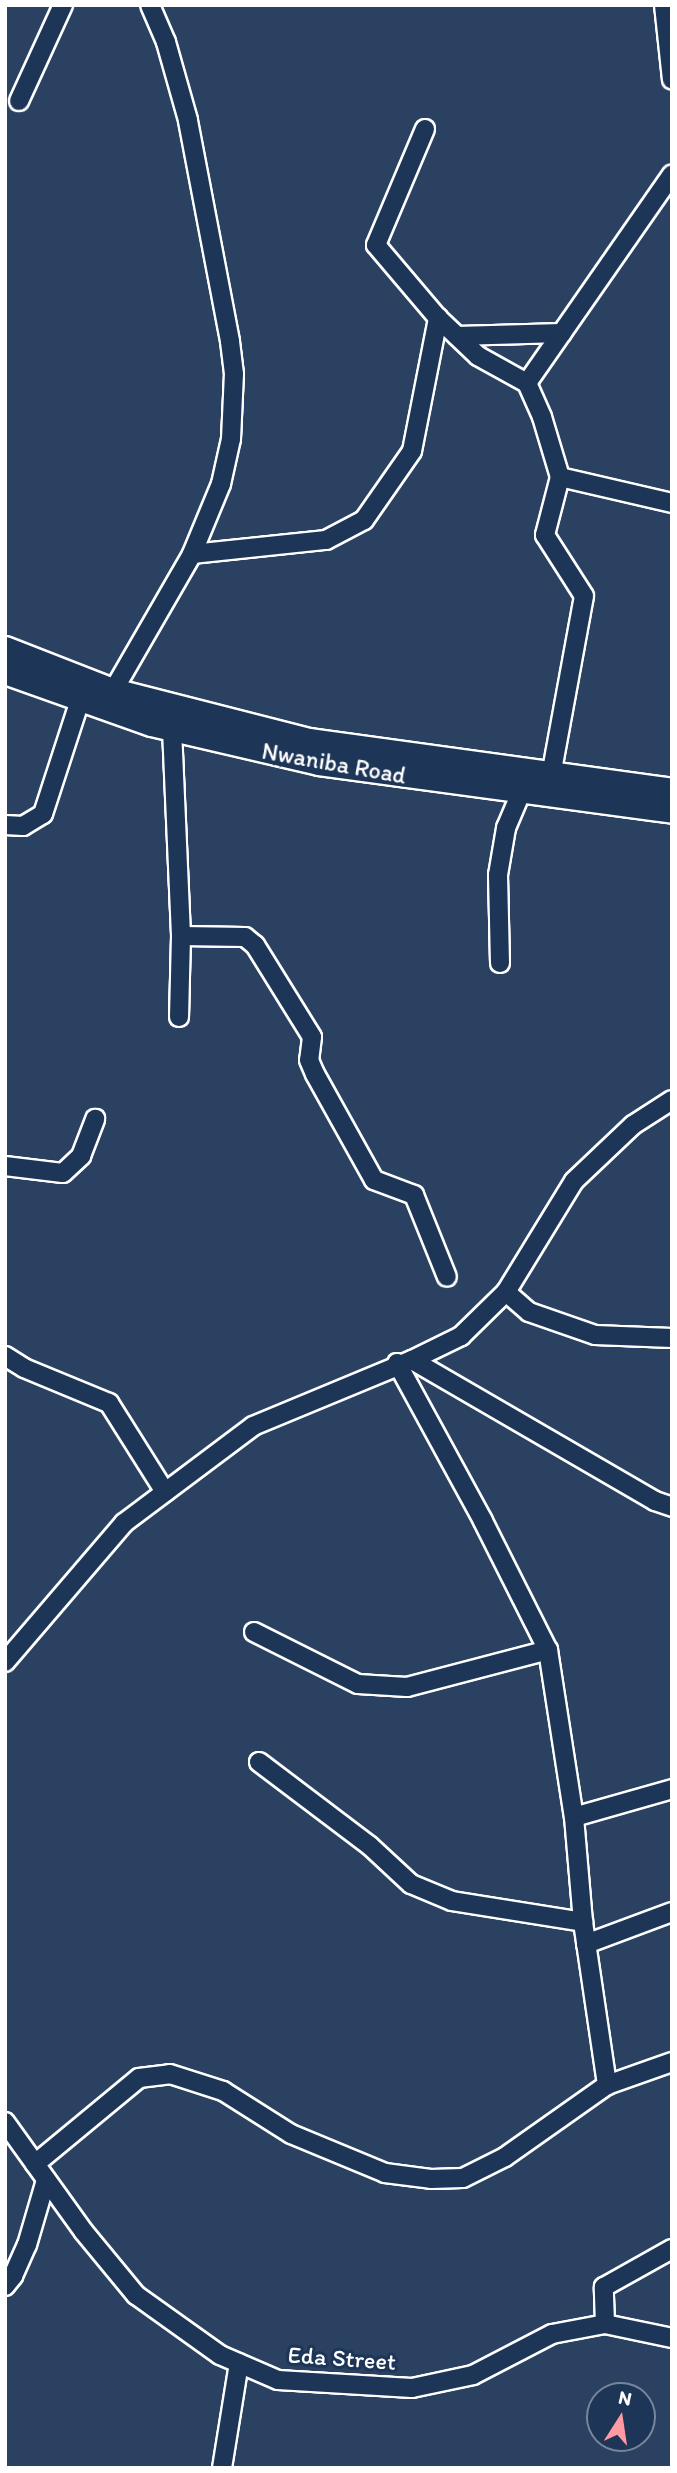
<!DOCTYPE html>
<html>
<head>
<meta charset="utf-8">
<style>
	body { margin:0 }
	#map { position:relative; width:677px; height:2473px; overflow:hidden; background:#2a4161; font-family:Itim,sans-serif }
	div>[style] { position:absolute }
	.roads { filter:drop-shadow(2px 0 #fff) drop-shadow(-2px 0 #fff) drop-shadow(0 2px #fff) drop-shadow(0 -2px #fff) }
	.minor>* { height:18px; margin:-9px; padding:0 9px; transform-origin:9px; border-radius:9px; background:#1d3557 }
	.secondary>* { height:24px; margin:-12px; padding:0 12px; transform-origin:12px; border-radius:12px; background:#1d3557 }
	span { translate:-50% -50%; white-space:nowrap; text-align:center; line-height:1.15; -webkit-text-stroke:6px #1d3557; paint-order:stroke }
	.street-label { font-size:24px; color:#fff }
	.frame { position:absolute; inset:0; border:7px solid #fff; pointer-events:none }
	.north { position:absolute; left:586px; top:2382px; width:70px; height:70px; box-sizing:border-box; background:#1d3557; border:2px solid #77869a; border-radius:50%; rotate:12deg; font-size:19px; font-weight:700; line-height:28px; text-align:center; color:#fff }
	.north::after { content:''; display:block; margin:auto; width:24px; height:32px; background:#ff9aa2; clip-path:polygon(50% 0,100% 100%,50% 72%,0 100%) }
</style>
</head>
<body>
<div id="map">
	<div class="roads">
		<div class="minor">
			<div style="left:664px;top:5px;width:75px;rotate:83.9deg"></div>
			<div style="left:19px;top:101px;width:106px;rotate:-65.4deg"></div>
			<div style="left:425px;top:129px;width:126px;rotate:112.9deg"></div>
			<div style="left:376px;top:245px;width:96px;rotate:49.7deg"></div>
			<div style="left:438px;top:318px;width:55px;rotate:43.5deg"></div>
			<div style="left:478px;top:356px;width:56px;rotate:28.9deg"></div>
			<div style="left:527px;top:383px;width:37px;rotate:66deg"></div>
			<div style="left:542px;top:417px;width:63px;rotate:73.3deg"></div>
			<div style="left:560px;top:477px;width:60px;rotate:104.5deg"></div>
			<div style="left:545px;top:535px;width:72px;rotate:57.4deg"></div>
			<div style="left:584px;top:596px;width:183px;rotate:100.4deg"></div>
			<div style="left:457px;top:336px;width:105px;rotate:-1.6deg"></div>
			<div style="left:527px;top:383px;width:254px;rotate:-55.2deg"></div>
			<div style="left:560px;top:477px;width:115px;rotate:13.1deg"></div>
			<div style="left:192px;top:554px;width:135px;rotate:-6deg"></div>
			<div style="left:326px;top:540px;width:43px;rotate:-27.8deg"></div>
			<div style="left:364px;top:520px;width:84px;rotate:-55.2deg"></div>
			<div style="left:412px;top:451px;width:136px;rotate:-78.9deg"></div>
			<div style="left:113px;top:691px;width:158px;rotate:-60deg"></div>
			<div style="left:192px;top:554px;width:76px;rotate:-67.5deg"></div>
			<div style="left:221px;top:484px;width:46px;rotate:-77.5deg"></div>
			<div style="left:231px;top:439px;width:65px;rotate:-87.4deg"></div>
			<div style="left:234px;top:374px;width:33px;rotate:-97deg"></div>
			<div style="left:230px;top:341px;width:225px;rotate:-100.8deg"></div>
			<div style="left:188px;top:120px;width:81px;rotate:-105.8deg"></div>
			<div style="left:166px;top:42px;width:40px;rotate:-113.4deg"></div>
			<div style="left:172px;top:729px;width:207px;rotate:87.5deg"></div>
			<div style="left:181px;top:936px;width:81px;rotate:91.4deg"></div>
			<div style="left:5px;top:825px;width:18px;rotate:3deg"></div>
			<div style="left:23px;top:826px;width:23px;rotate:-31deg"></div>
			<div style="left:43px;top:814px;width:120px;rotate:-72deg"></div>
			<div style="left:181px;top:936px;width:64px;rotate:0.9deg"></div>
			<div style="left:245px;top:937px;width:13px;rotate:39deg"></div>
			<div style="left:255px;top:945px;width:108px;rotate:58.2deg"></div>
			<div style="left:312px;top:1037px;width:23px;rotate:97deg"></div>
			<div style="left:309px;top:1060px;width:15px;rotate:67deg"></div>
			<div style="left:315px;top:1074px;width:121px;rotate:60.9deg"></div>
			<div style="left:374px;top:1180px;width:43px;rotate:20.6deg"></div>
			<div style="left:414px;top:1195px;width:88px;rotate:68.1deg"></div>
			<div style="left:500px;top:963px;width:88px;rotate:-91.3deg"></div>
			<div style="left:498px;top:875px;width:48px;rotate:-80.3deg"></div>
			<div style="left:506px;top:828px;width:38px;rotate:-67deg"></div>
			<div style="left:5px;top:1166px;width:58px;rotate:6.9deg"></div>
			<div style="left:63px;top:1173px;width:25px;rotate:-43deg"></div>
			<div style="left:81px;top:1156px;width:40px;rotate:-69deg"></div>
			<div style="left:506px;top:1292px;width:30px;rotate:41deg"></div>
			<div style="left:529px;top:1312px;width:70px;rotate:19.2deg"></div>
			<div style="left:595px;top:1335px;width:77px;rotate:2.2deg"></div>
			<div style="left:5px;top:1356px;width:22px;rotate:32deg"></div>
			<div style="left:24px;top:1368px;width:92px;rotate:22.4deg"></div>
			<div style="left:109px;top:1403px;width:105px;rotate:57.8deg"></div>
			<div style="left:412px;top:1360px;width:281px;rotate:30.1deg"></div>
			<div style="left:655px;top:1501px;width:18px;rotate:19deg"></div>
			<div style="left:397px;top:1363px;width:180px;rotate:61.4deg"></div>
			<div style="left:483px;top:1521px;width:144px;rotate:63.3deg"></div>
			<div style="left:548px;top:1650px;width:169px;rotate:81.2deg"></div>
			<div style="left:574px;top:1817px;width:105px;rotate:85.1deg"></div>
			<div style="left:583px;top:1922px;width:165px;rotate:81.6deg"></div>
			<div style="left:254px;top:1632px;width:116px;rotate:26.6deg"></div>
			<div style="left:358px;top:1684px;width:49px;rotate:3.5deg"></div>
			<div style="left:407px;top:1687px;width:146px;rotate:-14.7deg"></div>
			<div style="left:5px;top:1662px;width:183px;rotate:-49.4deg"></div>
			<div style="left:124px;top:1523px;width:161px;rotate:-36.9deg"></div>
			<div style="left:253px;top:1426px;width:172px;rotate:-22.5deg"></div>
			<div style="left:412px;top:1360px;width:55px;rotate:-26.1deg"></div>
			<div style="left:461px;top:1336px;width:63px;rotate:-44.4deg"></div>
			<div style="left:506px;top:1292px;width:130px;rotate:-58.5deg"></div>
			<div style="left:574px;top:1181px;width:81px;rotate:-43.5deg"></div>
			<div style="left:633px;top:1125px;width:46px;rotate:-32.7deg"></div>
			<div style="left:259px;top:1762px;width:139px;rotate:37.1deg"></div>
			<div style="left:370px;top:1846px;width:56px;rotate:42.8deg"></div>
			<div style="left:411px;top:1884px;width:44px;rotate:22.5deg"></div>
			<div style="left:452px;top:1901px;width:133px;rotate:9.1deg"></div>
			<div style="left:574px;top:1817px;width:102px;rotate:-15.9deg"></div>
			<div style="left:586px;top:1944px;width:92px;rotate:-20.4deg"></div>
			<div style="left:5px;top:2122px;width:135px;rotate:54.3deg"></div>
			<div style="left:84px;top:2232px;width:82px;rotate:50.5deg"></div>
			<div style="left:136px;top:2295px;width:103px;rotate:35.5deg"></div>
			<div style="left:220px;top:2355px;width:63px;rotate:23.3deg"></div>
			<div style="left:278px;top:2380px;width:134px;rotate:3.4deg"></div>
			<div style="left:412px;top:2388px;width:62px;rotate:-12deg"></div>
			<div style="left:473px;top:2375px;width:89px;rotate:-27.4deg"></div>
			<div style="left:552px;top:2334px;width:54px;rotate:-10.7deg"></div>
			<div style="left:605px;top:2324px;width:68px;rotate:11.8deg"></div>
			<div style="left:35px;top:2164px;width:135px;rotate:-39.6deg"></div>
			<div style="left:139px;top:2078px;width:31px;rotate:-7deg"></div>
			<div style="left:170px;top:2074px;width:56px;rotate:17.8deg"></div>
			<div style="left:223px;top:2091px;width:80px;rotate:32.3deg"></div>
			<div style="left:291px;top:2134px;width:102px;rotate:22.5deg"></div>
			<div style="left:385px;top:2173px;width:46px;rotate:7.4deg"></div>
			<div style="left:431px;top:2179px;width:32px;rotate:-2deg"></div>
			<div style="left:463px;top:2178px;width:47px;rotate:-26.6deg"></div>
			<div style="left:505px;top:2157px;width:125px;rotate:-35.2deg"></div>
			<div style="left:607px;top:2085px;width:69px;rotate:-19.5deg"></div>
			<div style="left:5px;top:2286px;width:13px;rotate:-51deg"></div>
			<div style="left:13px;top:2276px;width:34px;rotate:-66deg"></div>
			<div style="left:27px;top:2245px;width:68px;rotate:-73.7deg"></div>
			<div style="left:605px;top:2324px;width:37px;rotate:-92deg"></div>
			<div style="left:604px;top:2287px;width:78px;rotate:-29.2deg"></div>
			<div style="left:222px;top:2468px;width:106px;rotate:-80.8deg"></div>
		</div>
		<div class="secondary">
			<div style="left:5px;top:649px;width:116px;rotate:21.3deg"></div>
			<div style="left:113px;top:691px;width:202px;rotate:14.3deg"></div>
			<div style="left:309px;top:741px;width:366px;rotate:7.8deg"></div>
			<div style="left:5px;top:672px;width:156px;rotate:19.5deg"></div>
			<div style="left:152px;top:724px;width:171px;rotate:13.1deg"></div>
			<div style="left:319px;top:763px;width:356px;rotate:7.7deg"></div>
		</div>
	</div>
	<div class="street-label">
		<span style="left:334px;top:763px;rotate:10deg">Nwaniba Road</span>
		<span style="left:342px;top:2358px;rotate:4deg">Eda Street</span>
	</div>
	<div class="frame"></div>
	<div class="north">N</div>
</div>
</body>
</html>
